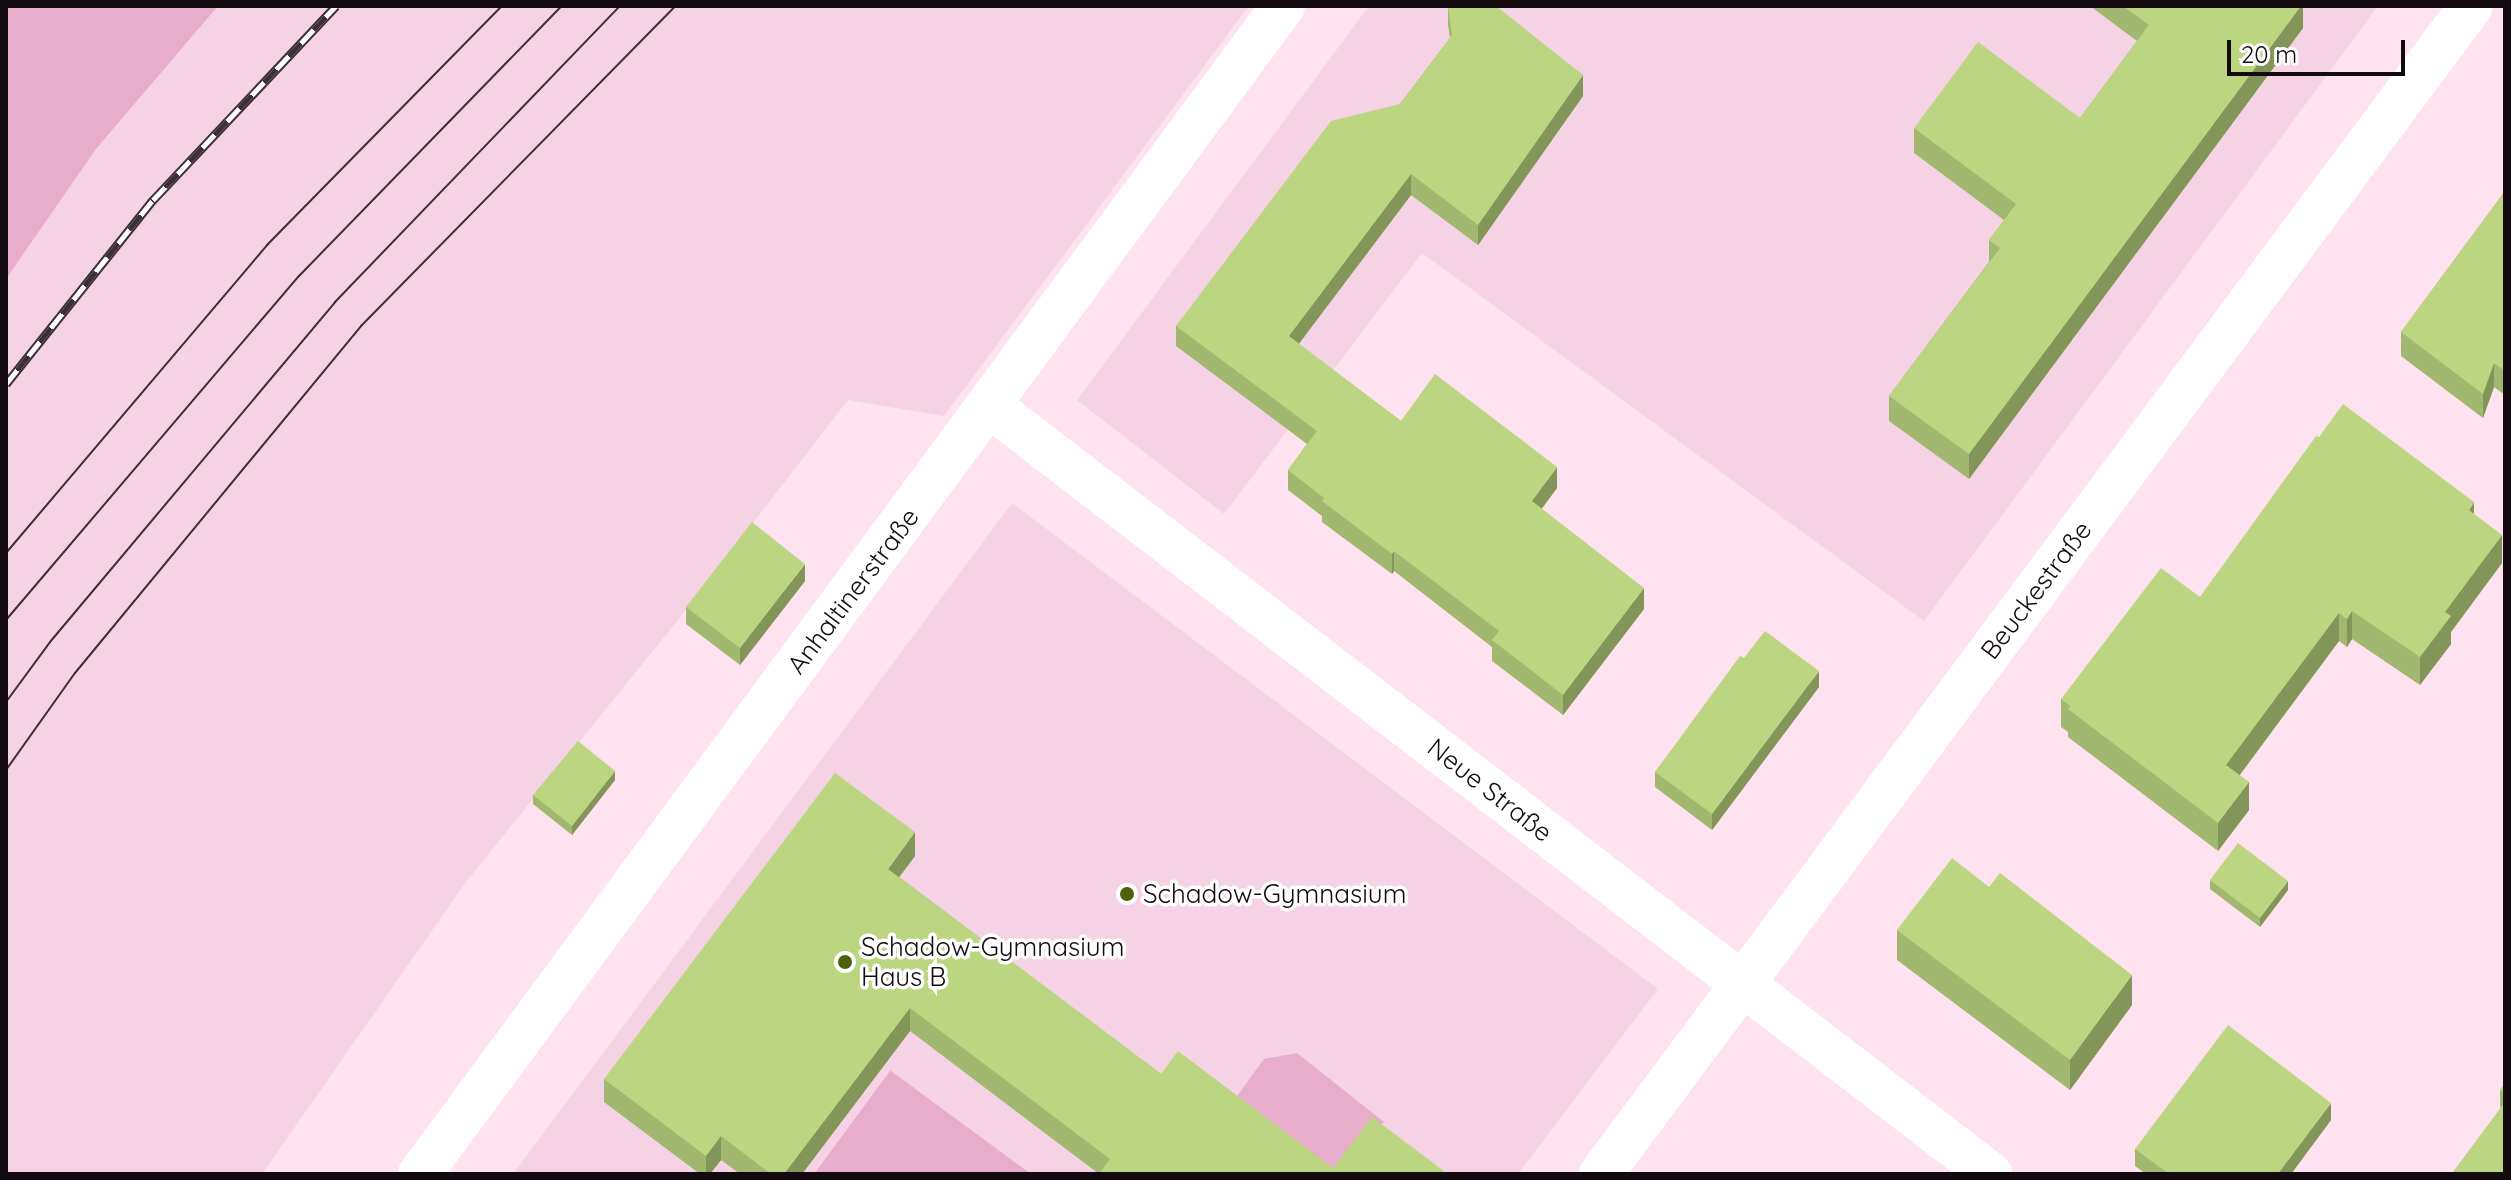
<!DOCTYPE html>
<html>
<head>
<meta charset="utf-8">
<style>
	body { margin:0 }
	#map { position:relative; width:2511px; height:1180px; overflow:hidden; background:#fee2ef; font-family:Quicksand,sans-serif }
	div>[style] { position:absolute }
	.built>* { inset:0; background:#f6d3e4 }
	.green>* { inset:0; background:#e7adca }
	.street>* { height:44px; margin:-22px; padding:0 22px; transform-origin:22px; border-radius:22px; background:#fff }
	.tram>* { height:2px; margin:-1px; padding:0 1px; transform-origin:1px; border-radius:1px; background:#3c3036 }
	.rail>* { height:9px; margin-top:-4.5px; transform-origin:0; background:repeating-linear-gradient(90deg,#fff 0 18px,#3c3036 0 36px); box-sizing:border-box; border-block:2px solid #3c3036 }
	.wall>* { inset:0; background:#a2b76f }
	.shaded-wall>* { inset:0; background:#84955a }
	.building>* { inset:0; background:#bcd581 }
	.dots>* { width:22px; height:22px; translate:-50% -50%; box-sizing:border-box; border:4px solid #fff; border-radius:50% }
	span { translate:-50% -50%; white-space:nowrap; text-align:center; line-height:1.15; -webkit-text-stroke:7px #fff; paint-order:stroke }
	.street-label { font-size:26px; color:#120a0e }
	.poi-label { font-size:26px; color:#120a0e }
	.left { translate:0 -50%; text-align:left }
	.frame { position:absolute; inset:0; border:8px solid #120a0e; pointer-events:none }
	.scale { position:absolute; left:2227px; top:40px; width:178px; height:36px; box-sizing:border-box; border:4px solid #120a0e; border-top:0; padding-left:10px; font-size:24px; line-height:28px; white-space:nowrap; color:#120a0e; -webkit-text-stroke:6px #fff; paint-order:stroke }
</style>
</head>
<body>
<div id="map">
	<div class="built">
		<div style="clip-path:polygon(218px 6px,1249px 6px,944px 416px,848px 400px,678px 620px,466px 882px,262px 1174px,6px 1174px,6px 279px,96px 149px)"></div>
		<div style="clip-path:polygon(1369px 6px,2378px 6px,1924px 621px,1422px 253px,1224px 514px,1077px 400px)"></div>
		<div style="clip-path:polygon(1012px 503px,1658px 989px,1518px 1174px,513px 1174px)"></div>
	</div>
	<div class="green">
		<div style="clip-path:polygon(6px 6px,218px 6px,96px 149px,6px 279px)"></div>
		<div style="clip-path:polygon(1297px 1053px,1384px 1122px,1342px 1174px,1331px 1174px,1232px 1103px,1264px 1059px)"></div>
		<div style="clip-path:polygon(890px 1071px,891px 1071px,1031px 1174px,814px 1174px)"></div>
	</div>
	<div class="street">
		<div style="left:990px;top:406px;width:1261px;rotate:37.52deg"></div>
		<div style="left:420px;top:1174px;width:1452px;rotate:-53.54deg"></div>
		<div style="left:1601px;top:1174px;width:1456px;rotate:-53.32deg"></div>
	</div>
	<div class="tram">
		<div style="left:6px;top:553px;width:404px;rotate:-49.7deg"></div>
		<div style="left:267px;top:245px;width:335px;rotate:-45.5deg"></div>
		<div style="left:6px;top:620px;width:452px;rotate:-49.6deg"></div>
		<div style="left:299px;top:276px;width:377px;rotate:-45.8deg"></div>
		<div style="left:6px;top:702px;width:74px;rotate:-53.7deg"></div>
		<div style="left:50px;top:642px;width:444px;rotate:-50deg"></div>
		<div style="left:335px;top:302px;width:411px;rotate:-46.1deg"></div>
		<div style="left:6px;top:770px;width:119px;rotate:-54.6deg"></div>
		<div style="left:75px;top:673px;width:450px;rotate:-50.5deg"></div>
		<div style="left:361px;top:326px;width:449px;rotate:-45.5deg"></div>
	</div>
	<div class="rail">
		<div style="left:6px;top:384px;width:236px;rotate:-51.4deg"></div>
		<div style="left:153px;top:200px;width:267px;rotate:-46.7deg"></div>
	</div>
	<div class="wall">
		<div style="clip-path:polygon(1448px 6px,1583px 96px,1478px 245px,1411px 195px,1298px 344px,1401px 421px,1557px 488px,1541px 509px,1644px 609px,1563px 715px,1492px 661px,1492px 647px,1394px 571px,1392px 574px,1322px 522px,1322px 516px,1288px 490px,1288px 470px,1307px 444px,1176px 346px,1176px 326px,1400px 104px,1450px 38px,1448px 25px)"></div>
		<div style="clip-path:polygon(2090px 6px,2303px 6px,2303px 28px,1969px 479px,1889px 421px,1889px 396px,1989px 262px,1989px 240px,2004px 220px,1914px 153px,1914px 128px,2080px 118px,2137px 41px)"></div>
		<div style="clip-path:polygon(2505px 191px,2505px 395px,2494px 387px,2483px 418px,2401px 356px,2401px 332px)"></div>
		<div style="clip-path:polygon(2319px 437px,2474px 514px,2502px 563px,2451px 632px,2451px 644px,2420px 685px,2352px 639px,2347px 647px,2339px 641px,2240px 775px,2249px 810px,2218px 851px,2068px 737px,2068px 732px,2061px 727px,2061px 699px,2200px 597px)"></div>
		<div style="clip-path:polygon(805px 581px,740px 665px,686px 624px,686px 607px)"></div>
		<div style="clip-path:polygon(1744px 658px,1819px 687px,1712px 830px,1655px 787px,1655px 772px)"></div>
		<div style="clip-path:polygon(615px 780px,572px 835px,533px 804px,533px 795px)"></div>
		<div style="clip-path:polygon(915px 856px,899px 877px,1161px 1074px,1333px 1168px,1444px 1174px,1099px 1174px,910px 1031px,802px 1174px,740px 1174px,721px 1160px,710px 1174px,700px 1174px,604px 1102px,604px 1079px)"></div>
		<div style="clip-path:polygon(2210px 880px,2288px 890px,2260px 927px,2210px 889px)"></div>
		<div style="clip-path:polygon(1897px 930px,2132px 1005px,2070px 1090px,1897px 960px)"></div>
		<div style="clip-path:polygon(2505px 1083px,2505px 1174px,2454px 1174px,2454px 1171px,2501px 1108px,2500px 1107px,2500px 1090px)"></div>
		<div style="clip-path:polygon(2331px 1120px,2291px 1174px,2146px 1174px,2135px 1166px,2135px 1149px)"></div>
	</div>
	<div class="shaded-wall">
		<div style="clip-path:polygon(2301px 6px,2303px 6px,2303px 28px,1969px 479px,1969px 454px)"></div>
		<div style="clip-path:polygon(1583px 75px,1583px 96px,1478px 245px,1478px 225px)"></div>
		<div style="clip-path:polygon(1411px 174px,1411px 195px,1289px 357px,1289px 336px)"></div>
		<div style="clip-path:polygon(2494px 363px,2494px 387px,2483px 418px,2483px 394px)"></div>
		<div style="clip-path:polygon(1557px 467px,1557px 488px,1532px 522px,1532px 501px)"></div>
		<div style="clip-path:polygon(2474px 502px,2474px 530px,2469px 510px)"></div>
		<div style="clip-path:polygon(2502px 535px,2502px 563px,2451px 632px,2451px 644px,2420px 685px,2420px 657px,2445px 612px)"></div>
		<div style="clip-path:polygon(1394px 551px,1394px 571px,1392px 574px,1392px 554px)"></div>
		<div style="clip-path:polygon(805px 564px,805px 581px,740px 665px,740px 648px)"></div>
		<div style="clip-path:polygon(1644px 588px,1644px 609px,1563px 715px,1563px 695px)"></div>
		<div style="clip-path:polygon(2352px 611px,2352px 639px,2347px 647px,2347px 619px)"></div>
		<div style="clip-path:polygon(2339px 613px,2339px 641px,2226px 793px,2226px 765px)"></div>
		<div style="clip-path:polygon(1819px 671px,1819px 687px,1712px 830px,1712px 814px)"></div>
		<div style="clip-path:polygon(615px 771px,615px 780px,572px 835px,572px 826px)"></div>
		<div style="clip-path:polygon(2249px 782px,2249px 810px,2218px 851px,2218px 823px)"></div>
		<div style="clip-path:polygon(915px 832px,915px 856px,888px 892px,888px 869px)"></div>
		<div style="clip-path:polygon(2288px 881px,2288px 890px,2260px 927px,2260px 918px)"></div>
		<div style="clip-path:polygon(2132px 975px,2132px 1005px,2070px 1090px,2070px 1060px)"></div>
		<div style="clip-path:polygon(910px 1008px,910px 1031px,802px 1174px,784px 1174px)"></div>
		<div style="clip-path:polygon(2331px 1103px,2331px 1120px,2291px 1174px,2278px 1174px)"></div>
		<div style="clip-path:polygon(721px 1136px,721px 1160px,710px 1174px,706px 1174px,706px 1156px)"></div>
	</div>
	<div class="building">
		<div style="clip-path:polygon(1448px 6px,1496px 6px,1583px 75px,1478px 225px,1411px 174px,1289px 336px,1401px 421px,1435px 374px,1557px 467px,1532px 501px,1644px 588px,1563px 695px,1492px 640px,1499px 631px,1394px 551px,1392px 554px,1322px 501px,1324px 498px,1288px 470px,1317px 431px,1176px 326px,1331px 121px,1400px 104px,1452px 35px)"></div>
		<div style="clip-path:polygon(2123px 6px,2301px 6px,1969px 454px,1889px 396px,2000px 248px,1989px 240px,2016px 204px,1914px 128px,1978px 42px,2080px 118px,2149px 25px)"></div>
		<div style="clip-path:polygon(2505px 191px,2505px 371px,2494px 363px,2483px 394px,2401px 332px)"></div>
		<div style="clip-path:polygon(2343px 404px,2474px 502px,2469px 510px,2502px 535px,2445px 612px,2451px 616px,2420px 657px,2352px 611px,2347px 619px,2339px 613px,2226px 765px,2249px 782px,2218px 823px,2068px 709px,2070px 706px,2061px 699px,2161px 568px,2200px 597px,2316px 436px,2319px 437px)"></div>
		<div style="clip-path:polygon(752px 522px,805px 564px,740px 648px,686px 607px)"></div>
		<div style="clip-path:polygon(1765px 631px,1819px 671px,1712px 814px,1655px 772px,1740px 656px,1744px 658px)"></div>
		<div style="clip-path:polygon(578px 741px,615px 771px,572px 826px,533px 795px)"></div>
		<div style="clip-path:polygon(835px 773px,915px 832px,888px 869px,1161px 1074px,1178px 1051px,1333px 1168px,1372px 1117px,1444px 1171px,1441px 1174px,1099px 1174px,1110px 1159px,910px 1008px,784px 1174px,771px 1174px,721px 1136px,706px 1156px,604px 1079px)"></div>
		<div style="clip-path:polygon(2238px 843px,2288px 881px,2260px 918px,2210px 880px)"></div>
		<div style="clip-path:polygon(1952px 858px,1989px 887px,2000px 873px,2132px 975px,2070px 1060px,1897px 930px)"></div>
		<div style="clip-path:polygon(2228px 1025px,2331px 1103px,2278px 1174px,2169px 1174px,2135px 1149px)"></div>
		<div style="clip-path:polygon(2505px 1083px,2505px 1094px,2500px 1090px)"></div>
		<div style="clip-path:polygon(2505px 1102px,2505px 1174px,2457px 1174px,2454px 1171px)"></div>
	</div>
	<div class="dots">
		<div style="left:1127px;top:894px;background:#4e6109"></div>
		<div style="left:845px;top:962px;background:#4e6109"></div>
	</div>
	<div class="street-label">
		<span style="left:2036px;top:590px;rotate:-53deg">Beuckestraße</span>
		<span style="left:853px;top:591px;rotate:-53deg">Anhaltinerstraße</span>
		<span style="left:1490px;top:790px;rotate:38deg">Neue Straße</span>
	</div>
	<div class="poi-label">
		<span class="left" style="left:1143px;top:894px">Schadow-Gymnasium</span>
		<span class="left" style="left:861px;top:962px">Schadow-Gymnasium<br>Haus B</span>
	</div>
	<div class="frame"></div>
	<div class="scale">20 m</div>
</div>
</body>
</html>
